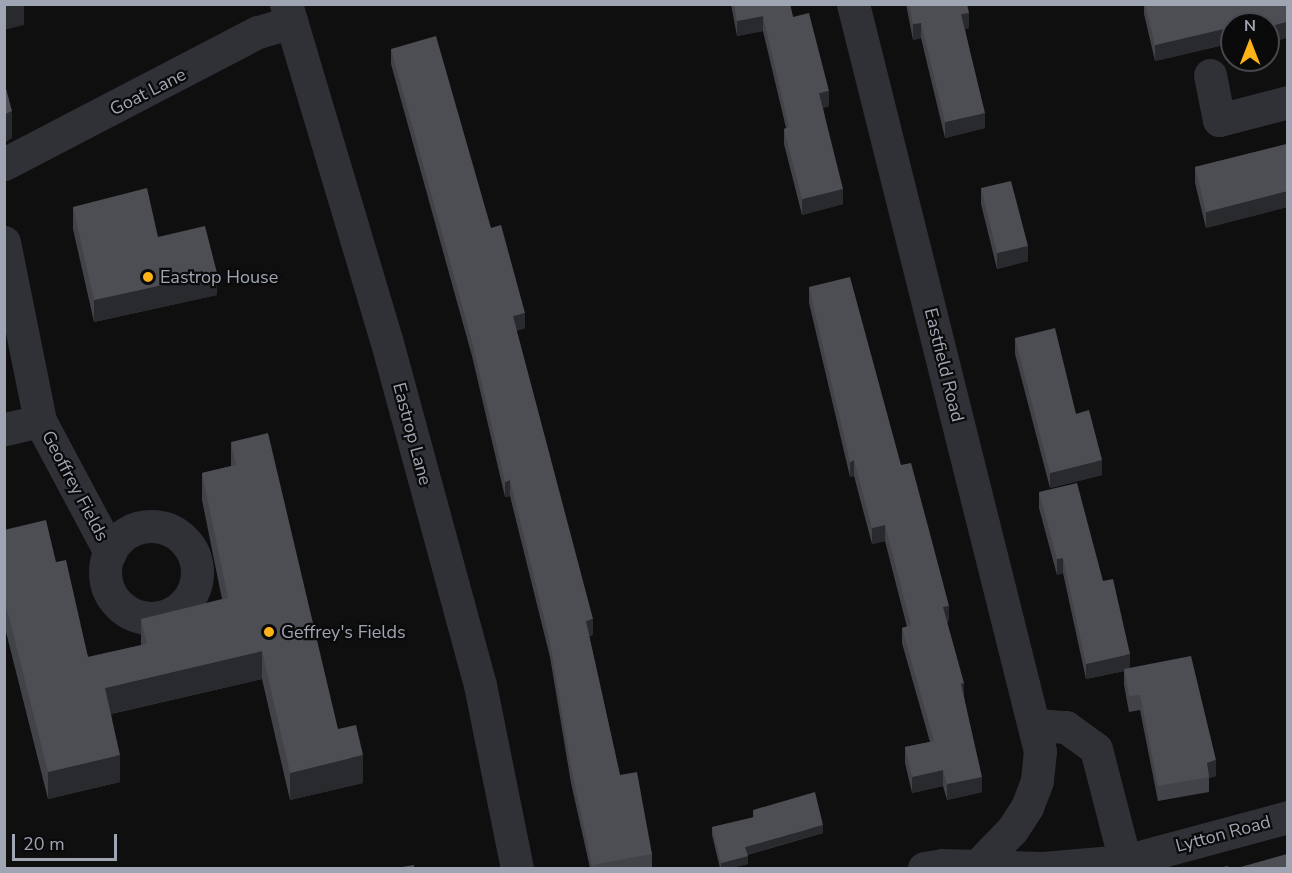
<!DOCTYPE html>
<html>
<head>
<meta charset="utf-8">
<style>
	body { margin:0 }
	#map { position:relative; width:1292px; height:873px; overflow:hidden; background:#0f0f10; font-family:"Nunito Sans",sans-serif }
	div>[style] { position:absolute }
	.street>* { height:33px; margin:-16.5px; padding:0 16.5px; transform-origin:16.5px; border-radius:16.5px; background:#303136 }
	.street>.ring { margin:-16.5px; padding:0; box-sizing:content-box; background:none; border:33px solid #303136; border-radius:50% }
	.wall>* { inset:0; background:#424349 }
	.shaded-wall>* { inset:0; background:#292a2d }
	.building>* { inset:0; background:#4c4e54 }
	.dots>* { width:16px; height:16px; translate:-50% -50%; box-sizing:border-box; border:3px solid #0a0a0b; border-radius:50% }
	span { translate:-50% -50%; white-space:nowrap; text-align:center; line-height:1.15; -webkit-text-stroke:4.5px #0a0a0b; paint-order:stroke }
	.street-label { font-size:18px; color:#9fa5b3 }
	.poi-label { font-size:18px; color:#9fa5b3 }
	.left { translate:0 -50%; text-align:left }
	.frame { position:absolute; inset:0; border:6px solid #9fa5b3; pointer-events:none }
	.north { position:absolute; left:1220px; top:12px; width:60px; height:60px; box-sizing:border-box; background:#0a0a0b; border:2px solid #46484e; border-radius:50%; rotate:0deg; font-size:16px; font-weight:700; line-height:24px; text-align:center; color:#9fa5b3 }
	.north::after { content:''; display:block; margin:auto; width:21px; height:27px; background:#ffb218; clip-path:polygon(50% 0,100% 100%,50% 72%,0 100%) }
	.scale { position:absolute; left:12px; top:834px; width:105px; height:27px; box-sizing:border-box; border:3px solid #9fa5b3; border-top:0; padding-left:8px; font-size:18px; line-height:21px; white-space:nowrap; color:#9fa5b3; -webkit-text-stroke:4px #0a0a0b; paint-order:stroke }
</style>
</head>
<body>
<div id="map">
	<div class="street">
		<div style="left:286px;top:4px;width:350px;rotate:73.4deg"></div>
		<div style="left:386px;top:339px;width:359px;rotate:74.8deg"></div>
		<div style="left:480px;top:685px;width:187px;rotate:78.6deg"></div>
		<div style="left:853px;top:4px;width:770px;rotate:75.95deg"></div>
		<div style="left:1040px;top:751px;width:30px;rotate:96deg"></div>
		<div style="left:1037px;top:781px;width:28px;rotate:111deg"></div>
		<div style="left:1027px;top:807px;width:27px;rotate:123deg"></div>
		<div style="left:1012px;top:830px;width:49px;rotate:134.2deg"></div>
		<div style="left:1210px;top:75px;width:46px;rotate:78.7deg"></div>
		<div style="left:1219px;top:120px;width:71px;rotate:-14.6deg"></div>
		<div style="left:4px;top:164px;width:286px;rotate:-27.5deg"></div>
		<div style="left:258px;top:32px;width:35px;rotate:-16deg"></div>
		<div style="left:4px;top:242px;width:183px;rotate:78.6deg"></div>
		<div style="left:40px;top:421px;width:37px;rotate:167deg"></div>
		<div style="left:40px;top:421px;width:149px;rotate:61.9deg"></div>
		<div class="ring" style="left:105px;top:526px;width:59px;height:59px"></div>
		<div style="left:1036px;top:725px;width:30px;rotate:4deg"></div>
		<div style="left:1066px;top:727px;width:37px;rotate:36deg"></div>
		<div style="left:1096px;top:749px;width:116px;rotate:75.5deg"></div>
		<div style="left:924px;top:868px;width:18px;rotate:-9deg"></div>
		<div style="left:942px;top:865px;width:101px;rotate:1.7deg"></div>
		<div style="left:1043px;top:868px;width:82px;rotate:-4.9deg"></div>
		<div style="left:1125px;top:861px;width:169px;rotate:-15.1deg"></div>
	</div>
	<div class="wall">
		<div style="clip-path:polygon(731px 4px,790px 4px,793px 17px,829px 106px,823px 108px,843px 204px,802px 215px,784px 144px,784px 129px,786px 128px,763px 31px,737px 36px)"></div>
		<div style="clip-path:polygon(906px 4px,967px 4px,969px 28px,965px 29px,985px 128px,945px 138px,921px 38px,913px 40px)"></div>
		<div style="clip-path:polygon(1144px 4px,1287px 4px,1268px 24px,1232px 24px,1232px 43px,1155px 61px,1144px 14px)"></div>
		<div style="clip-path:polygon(391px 49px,491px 228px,525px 328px,516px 331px,593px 635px,589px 636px,620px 775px,652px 854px,652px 868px,590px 868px,571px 783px,550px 657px,510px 496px,505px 497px,472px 356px,391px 64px)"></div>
		<div style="clip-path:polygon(1287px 144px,1287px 207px,1206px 228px,1195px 183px,1195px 167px)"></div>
		<div style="clip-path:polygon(981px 188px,1028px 261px,997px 269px,981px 204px)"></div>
		<div style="clip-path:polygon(73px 207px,158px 237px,217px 295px,94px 322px,73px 229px)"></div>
		<div style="clip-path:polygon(809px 287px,901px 465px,949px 621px,947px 622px,964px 697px,982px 792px,947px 800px,943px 786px,912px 793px,905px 763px,905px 747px,930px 742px,902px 643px,902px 628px,907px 627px,885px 541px,872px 544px,854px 476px,850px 477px,809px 303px)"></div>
		<div style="clip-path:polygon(1015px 338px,1076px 414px,1102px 475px,1050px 488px,1015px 354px)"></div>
		<div style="clip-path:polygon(231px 442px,338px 729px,363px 783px,290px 800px,262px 679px,111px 714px,120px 782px,48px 799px,4px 624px,4px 530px,56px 562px,88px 657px,141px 645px,141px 619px,222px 599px,202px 500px,202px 473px,231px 466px)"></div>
		<div style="clip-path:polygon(1039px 492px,1103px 581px,1130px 668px,1216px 776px,1209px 778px,1209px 792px,1158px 801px,1140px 710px,1129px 712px,1124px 685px,1124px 671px,1086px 679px,1063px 573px,1057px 575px,1039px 508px)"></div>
		<div style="clip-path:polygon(753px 810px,823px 833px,747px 855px,748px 864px,730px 868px,720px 868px,712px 835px,712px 827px,753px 818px)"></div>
	</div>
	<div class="shaded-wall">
		<div style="clip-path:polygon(4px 4px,24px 4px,24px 25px,4px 30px)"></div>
		<div style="clip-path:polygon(969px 13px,969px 28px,961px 30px,961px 14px)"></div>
		<div style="clip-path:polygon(763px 16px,763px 31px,737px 36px,737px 21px)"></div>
		<div style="clip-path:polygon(1287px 22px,1287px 38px,1268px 43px,1268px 27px)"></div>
		<div style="clip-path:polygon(921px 23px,921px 38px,913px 40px,913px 24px)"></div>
		<div style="clip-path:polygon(1232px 27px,1232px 43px,1155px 61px,1155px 45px)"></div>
		<div style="clip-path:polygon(829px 91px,829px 106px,819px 109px,819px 93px)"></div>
		<div style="clip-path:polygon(12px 111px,12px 138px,4px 143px,4px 115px)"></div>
		<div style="clip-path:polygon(985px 113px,985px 128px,945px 138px,945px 122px)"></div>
		<div style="clip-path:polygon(843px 189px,843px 204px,802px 215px,802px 199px)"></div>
		<div style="clip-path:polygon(1287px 191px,1287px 207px,1206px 228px,1206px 212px)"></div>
		<div style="clip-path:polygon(1028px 246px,1028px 261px,997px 269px,997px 253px)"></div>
		<div style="clip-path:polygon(217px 273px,217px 295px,94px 322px,94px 300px)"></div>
		<div style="clip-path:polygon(525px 313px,525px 328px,513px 332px,513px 316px)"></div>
		<div style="clip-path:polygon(854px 460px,854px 476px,850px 477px,850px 462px)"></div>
		<div style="clip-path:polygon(1102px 460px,1102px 475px,1050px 488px,1050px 473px)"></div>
		<div style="clip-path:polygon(510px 480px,510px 496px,505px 497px,505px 482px)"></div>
		<div style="clip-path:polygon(885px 525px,885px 541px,872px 544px,872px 528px)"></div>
		<div style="clip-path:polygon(1063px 558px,1063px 573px,1057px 575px,1057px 559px)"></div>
		<div style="clip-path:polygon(949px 606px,949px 621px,943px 623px,943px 607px)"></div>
		<div style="clip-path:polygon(593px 619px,593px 635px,586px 636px,586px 621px)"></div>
		<div style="clip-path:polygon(262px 651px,262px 679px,105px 715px,105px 688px)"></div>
		<div style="clip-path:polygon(1130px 654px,1130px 670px,1086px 679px,1086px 664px)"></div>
		<div style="clip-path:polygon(964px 683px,964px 699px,961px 684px)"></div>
		<div style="clip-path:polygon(120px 755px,120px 782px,48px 799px,48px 772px)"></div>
		<div style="clip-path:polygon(363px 755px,363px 783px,290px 800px,290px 773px)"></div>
		<div style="clip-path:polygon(1216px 760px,1216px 776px,1209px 778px,1207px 763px)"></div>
		<div style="clip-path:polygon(943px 770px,943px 786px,912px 793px,912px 777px)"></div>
		<div style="clip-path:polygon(982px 777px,982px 792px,947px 800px,947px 784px)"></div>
		<div style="clip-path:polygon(823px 825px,823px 833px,745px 855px,745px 847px)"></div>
		<div style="clip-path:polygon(748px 856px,748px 864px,730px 868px,721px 868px,721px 863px)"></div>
	</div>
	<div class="building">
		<div style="clip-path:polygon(734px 4px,790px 4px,793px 17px,809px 13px,829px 91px,819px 93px,843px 189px,802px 199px,784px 129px,789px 127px,763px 16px,737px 21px)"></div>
		<div style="clip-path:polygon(909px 4px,967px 4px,969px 13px,961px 14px,985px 113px,945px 122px,921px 23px,913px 24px)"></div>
		<div style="clip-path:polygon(1145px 4px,1287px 4px,1287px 22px,1268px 27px,1268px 24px,1256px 24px,1255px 22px,1245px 24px,1232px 24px,1232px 27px,1155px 45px)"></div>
		<div style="clip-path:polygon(436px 36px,491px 228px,501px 225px,525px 313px,513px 316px,593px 619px,586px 621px,620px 775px,637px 772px,652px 854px,592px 865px,571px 767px,550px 642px,510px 480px,505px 482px,472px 341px,391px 49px)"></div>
		<div style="clip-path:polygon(4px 81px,12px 111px,4px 115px)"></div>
		<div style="clip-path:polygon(1287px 144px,1287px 191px,1206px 212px,1195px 167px)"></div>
		<div style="clip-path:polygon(1011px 181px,1028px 246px,997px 253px,981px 188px)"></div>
		<div style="clip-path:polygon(147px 188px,158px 237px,205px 226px,217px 273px,94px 300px,73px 207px)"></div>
		<div style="clip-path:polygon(850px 277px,901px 465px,911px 463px,929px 530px,949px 606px,943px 607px,964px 683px,961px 684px,982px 777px,947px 784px,943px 770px,912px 777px,905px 747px,934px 741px,902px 628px,911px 625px,885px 525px,872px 528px,854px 460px,850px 462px,809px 287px)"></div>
		<div style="clip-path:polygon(1055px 328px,1076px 414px,1089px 410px,1102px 460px,1050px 473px,1015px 338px)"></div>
		<div style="clip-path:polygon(268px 433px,338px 729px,356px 725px,363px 755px,290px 773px,262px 651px,105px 688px,120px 755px,48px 772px,4px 597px,4px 530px,46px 520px,56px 562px,66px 560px,88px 657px,147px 644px,141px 619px,228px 598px,202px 473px,236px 465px,231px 442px)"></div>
		<div style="clip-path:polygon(1077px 483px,1103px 581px,1113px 579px,1130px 654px,1086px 664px,1063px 558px,1057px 559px,1039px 492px)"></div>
		<div style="clip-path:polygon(1191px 656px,1216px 760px,1207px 763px,1209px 777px,1158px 786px,1140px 695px,1129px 696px,1124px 669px)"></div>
		<div style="clip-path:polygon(815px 792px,823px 825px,745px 847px,748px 856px,721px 863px,712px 827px,754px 817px,753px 810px)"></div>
		<div style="clip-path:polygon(1287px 854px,1287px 868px,1237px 868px)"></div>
		<div style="clip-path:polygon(414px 865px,414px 868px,396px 868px)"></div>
		<div style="clip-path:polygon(1228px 866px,1228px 868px,1218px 868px)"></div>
	</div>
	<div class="dots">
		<div style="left:148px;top:277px;background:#ffb218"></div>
		<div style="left:269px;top:632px;background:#ffb218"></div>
	</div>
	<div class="street-label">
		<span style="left:148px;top:92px;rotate:-27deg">Goat Lane</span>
		<span style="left:944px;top:365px;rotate:76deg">Eastfield Road</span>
		<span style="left:412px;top:434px;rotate:75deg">Eastrop Lane</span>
		<span style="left:75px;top:486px;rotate:62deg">Geoffrey Fields</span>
		<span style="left:1223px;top:834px;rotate:-15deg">Lytton Road</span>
	</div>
	<div class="poi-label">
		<span class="left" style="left:160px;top:277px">Eastrop House</span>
		<span class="left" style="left:281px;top:632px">Geffrey's Fields</span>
	</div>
	<div class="frame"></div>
	<div class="north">N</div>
	<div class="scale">20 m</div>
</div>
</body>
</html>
